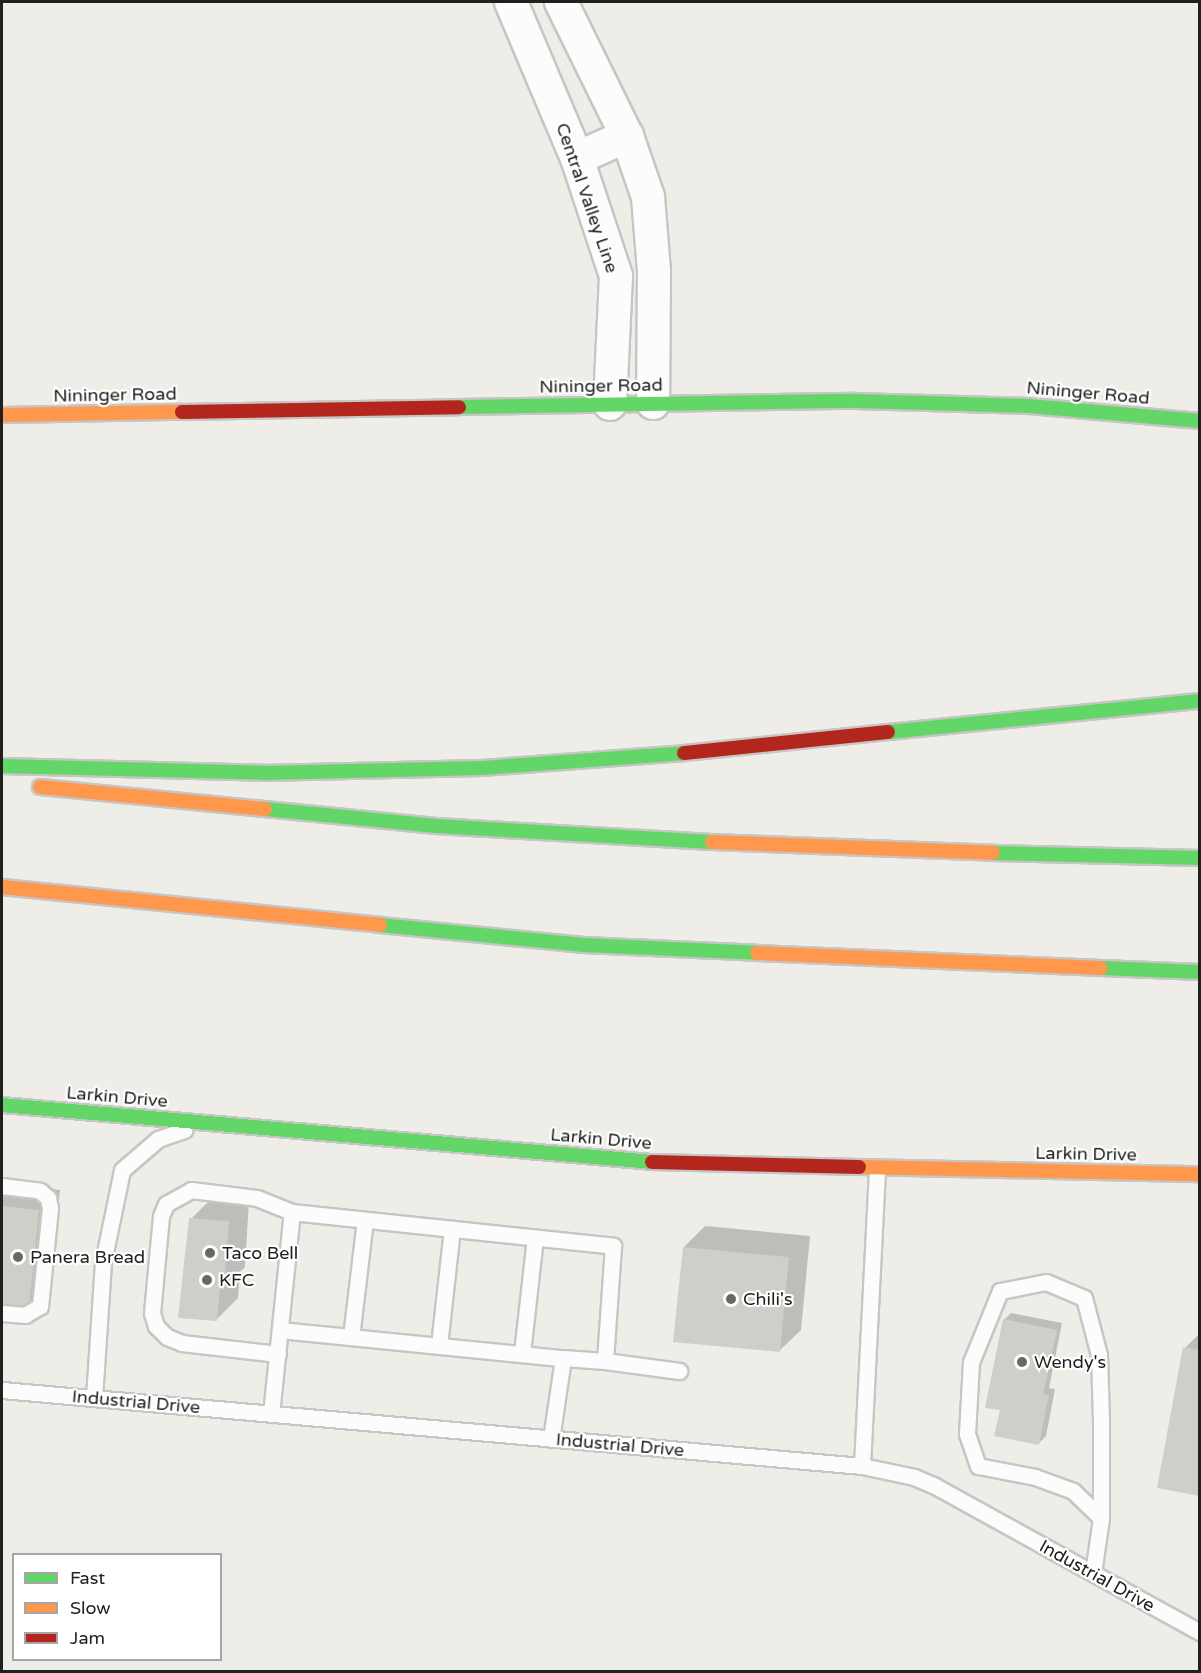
<!DOCTYPE html>
<html>
<head>
<meta charset="utf-8">
<style>
	body { margin:0 }
	#map { position:relative; width:1201px; height:1673px; overflow:hidden; background:#eeede8; font-family:"Varela Round",sans-serif }
	div>[style] { position:absolute }
	.shadow>* { inset:0; background:#0003 }
	.building>* { inset:0; background:#cfcec9 }
	.roads { filter:drop-shadow(2px 0 #c7c6c4) drop-shadow(-2px 0 #c7c6c4) drop-shadow(0 2px #c7c6c4) drop-shadow(0 -2px #c7c6c4) }
	.lane>* { height:15px; margin:-7.5px; padding:0 7.5px; transform-origin:7.5px; border-radius:7.5px; background:#fcfcfc }
	.street>* { height:32px; margin:-16px; padding:0 16px; transform-origin:16px; border-radius:16px; background:#fcfcfc }
	.fast>* { height:14px; margin:-7px; padding:0 7px; transform-origin:7px; border-radius:7px; background:#63d668 }
	.slow>* { height:14px; margin:-7px; padding:0 7px; transform-origin:7px; border-radius:7px; background:#ff974d }
	.jam>* { height:14px; margin:-7px; padding:0 7px; transform-origin:7px; border-radius:7px; background:#b3261e }
	.dots>* { width:16px; height:16px; translate:-50% -50%; box-sizing:border-box; border:3px solid #fff; border-radius:50% }
	span { translate:-50% -50%; white-space:nowrap; text-align:center; line-height:1.15; -webkit-text-stroke:4.5px #fff; paint-order:stroke }
	.street-label { font-size:18px; color:#202020 }
	.poi-label { font-size:18px; color:#202020 }
	.left { translate:0 -50%; text-align:left }
	.frame { position:absolute; inset:0; border:3px solid #202020; pointer-events:none }
	.legend { position:absolute; left:12px; top:1553px; width:210px; height:108px; box-sizing:border-box; background:#fff; border:2px solid #a6a6a6; margin:0; padding:8px 10px; list-style:none; font-size:18px; color:#202020 }
	.legend li { display:flex; align-items:center; gap:12px; height:30px }
	.legend b { width:30px; border:2px solid #a6a6a6 }
</style>
</head>
<body>
<div id="map">
	<div class="shadow">
		<div style="clip-path:polygon(2px 1183px,60px 1190px,50px 1284px,28px 1305px,2px 1302px)"></div>
		<div style="clip-path:polygon(212px 1198px,249px 1200px,245px 1267px,240px 1272px,238px 1298px,217px 1319px,191px 1219px)"></div>
		<div style="clip-path:polygon(705px 1226px,810px 1236px,801px 1330px,779px 1351px,684px 1247px)"></div>
		<div style="clip-path:polygon(1011px 1313px,1062px 1323px,1049px 1388px,1055px 1389px,1046px 1436px,1039px 1443px,1001px 1409px,1004px 1320px)"></div>
		<div style="clip-path:polygon(1200px 1333px,1200px 1495px,1185px 1348px)"></div>
	</div>
	<div class="building">
		<div style="clip-path:polygon(2px 1206px,39px 1210px,29px 1307px,2px 1304px)"></div>
		<div style="clip-path:polygon(189px 1218px,229px 1221px,224px 1290px,220px 1289px,217px 1321px,178px 1318px)"></div>
		<div style="clip-path:polygon(683px 1247px,789px 1257px,780px 1352px,673px 1342px)"></div>
		<div style="clip-path:polygon(1003px 1319px,1057px 1330px,1043px 1394px,1049px 1395px,1039px 1445px,994px 1436px,1000px 1410px,985px 1408px)"></div>
		<div style="clip-path:polygon(1183px 1347px,1200px 1350px,1200px 1496px,1157px 1488px)"></div>
	</div>
	<div class="roads">
		<div class="lane">
			<div style="left:2px;top:1186px;width:38px;rotate:7deg"></div>
			<div style="left:40px;top:1191px;width:11px;rotate:41deg"></div>
			<div style="left:48px;top:1198px;width:10px;rotate:79deg"></div>
			<div style="left:50px;top:1208px;width:99px;rotate:95.8deg"></div>
			<div style="left:40px;top:1306px;width:17px;rotate:149deg"></div>
			<div style="left:25px;top:1315px;width:23px;rotate:-175deg"></div>
			<div style="left:280px;top:1330px;width:284px;rotate:5.7deg"></div>
			<div style="left:351px;top:1337px;width:118px;rotate:-83.2deg"></div>
			<div style="left:439px;top:1345px;width:117px;rotate:-83.6deg"></div>
			<div style="left:522px;top:1353px;width:116px;rotate:-83.6deg"></div>
			<div style="left:278px;top:1354px;width:97px;rotate:-173.5deg"></div>
			<div style="left:182px;top:1343px;width:16px;rotate:-158deg"></div>
			<div style="left:167px;top:1337px;width:16px;rotate:-135deg"></div>
			<div style="left:156px;top:1326px;width:14px;rotate:-107deg"></div>
			<div style="left:152px;top:1313px;width:97px;rotate:-84.7deg"></div>
			<div style="left:161px;top:1216px;width:13px;rotate:-67deg"></div>
			<div style="left:166px;top:1204px;width:29px;rotate:-29deg"></div>
			<div style="left:191px;top:1190px;width:66px;rotate:6.9deg"></div>
			<div style="left:257px;top:1198px;width:38px;rotate:22deg"></div>
			<div style="left:605px;top:1361px;width:75px;rotate:7.7deg"></div>
			<div style="left:2px;top:1390px;width:863px;rotate:5.05deg"></div>
			<div style="left:862px;top:1466px;width:53px;rotate:11.9deg"></div>
			<div style="left:914px;top:1477px;width:23px;rotate:23deg"></div>
			<div style="left:935px;top:1486px;width:303px;rotate:28.9deg"></div>
			<div style="left:94px;top:1398px;width:136px;rotate:-86.2deg"></div>
			<div style="left:103px;top:1262px;width:94px;rotate:-78.3deg"></div>
			<div style="left:122px;top:1170px;width:48px;rotate:-40.7deg"></div>
			<div style="left:158px;top:1139px;width:28px;rotate:-19deg"></div>
			<div style="left:271px;top:1414px;width:203px;rotate:-84.1deg"></div>
			<div style="left:292px;top:1212px;width:323px;rotate:6deg"></div>
			<div style="left:613px;top:1246px;width:115px;rotate:94deg"></div>
			<div style="left:605px;top:1361px;width:42px;rotate:-175.9deg"></div>
			<div style="left:563px;top:1358px;width:82px;rotate:98.4deg"></div>
			<div style="left:862px;top:1466px;width:298px;rotate:-87.1deg"></div>
			<div style="left:1093px;top:1573px;width:56px;rotate:-81.7deg"></div>
			<div style="left:1101px;top:1518px;width:99px;rotate:-90deg"></div>
			<div style="left:1101px;top:1419px;width:64px;rotate:-91.8deg"></div>
			<div style="left:1099px;top:1355px;width:59px;rotate:-104.7deg"></div>
			<div style="left:1084px;top:1298px;width:41px;rotate:-157.2deg"></div>
			<div style="left:1046px;top:1282px;width:47px;rotate:168.9deg"></div>
			<div style="left:1000px;top:1291px;width:77px;rotate:112.2deg"></div>
			<div style="left:971px;top:1362px;width:72px;rotate:93.2deg"></div>
			<div style="left:967px;top:1434px;width:34px;rotate:71deg"></div>
			<div style="left:978px;top:1466px;width:58px;rotate:10.9deg"></div>
			<div style="left:1035px;top:1477px;width:40px;rotate:20.2deg"></div>
			<div style="left:1073px;top:1491px;width:39px;rotate:44deg"></div>
		</div>
		<div class="street">
			<div style="left:511px;top:2px;width:169px;rotate:67.1deg"></div>
			<div style="left:577px;top:158px;width:124px;rotate:71.7deg"></div>
			<div style="left:616px;top:276px;width:128px;rotate:92.7deg"></div>
			<div style="left:561px;top:2px;width:149px;rotate:63.8deg"></div>
			<div style="left:627px;top:136px;width:65px;rotate:71deg"></div>
			<div style="left:648px;top:197px;width:74px;rotate:85.4deg"></div>
			<div style="left:654px;top:271px;width:132px;rotate:90.4deg"></div>
			<div style="left:577px;top:158px;width:55px;rotate:-23.7deg"></div>
		</div>
		<div class="fast">
			<div style="left:459px;top:407px;width:395px;rotate:-0.9deg"></div>
			<div style="left:854px;top:401px;width:175px;rotate:1.6deg"></div>
			<div style="left:1029px;top:406px;width:172px;rotate:5deg"></div>
			<div style="left:888px;top:732px;width:314px;rotate:-5.7deg"></div>
			<div style="left:2px;top:766px;width:261px;rotate:1.5deg"></div>
			<div style="left:263px;top:773px;width:219px;rotate:-1.3deg"></div>
			<div style="left:482px;top:768px;width:203px;rotate:-4.2deg"></div>
			<div style="left:265px;top:809px;width:172px;rotate:5.7deg"></div>
			<div style="left:436px;top:826px;width:276px;rotate:3.3deg"></div>
			<div style="left:993px;top:853px;width:207px;rotate:1.4deg"></div>
			<div style="left:380px;top:925px;width:205px;rotate:5.6deg"></div>
			<div style="left:584px;top:945px;width:173px;rotate:2.6deg"></div>
			<div style="left:1101px;top:968px;width:99px;rotate:2.3deg"></div>
			<div style="left:2px;top:1105px;width:652px;rotate:5.01deg"></div>
		</div>
		<div class="slow">
			<div style="left:2px;top:415px;width:180px;rotate:-1deg"></div>
			<div style="left:40px;top:787px;width:226px;rotate:5.6deg"></div>
			<div style="left:712px;top:842px;width:281px;rotate:2.2deg"></div>
			<div style="left:2px;top:887px;width:380px;rotate:5.7deg"></div>
			<div style="left:757px;top:953px;width:344px;rotate:2.5deg"></div>
			<div style="left:859px;top:1167px;width:341px;rotate:1.2deg"></div>
		</div>
		<div class="jam">
			<div style="left:182px;top:412px;width:277px;rotate:-1deg"></div>
			<div style="left:684px;top:753px;width:205px;rotate:-5.9deg"></div>
			<div style="left:652px;top:1162px;width:207px;rotate:1.4deg"></div>
		</div>
	</div>
	<div class="dots">
		<div style="left:210px;top:1253px;background:#686866"></div>
		<div style="left:18px;top:1257px;background:#686866"></div>
		<div style="left:207px;top:1280px;background:#686866"></div>
		<div style="left:731px;top:1299px;background:#686866"></div>
		<div style="left:1022px;top:1362px;background:#686866"></div>
	</div>
	<div class="street-label">
		<span style="left:587px;top:198px;rotate:71deg">Central Valley Line</span>
		<span style="left:601px;top:386px;rotate:-1deg">Nininger Road</span>
		<span style="left:1088px;top:393px;rotate:5deg">Nininger Road</span>
		<span style="left:115px;top:395px;rotate:-1deg">Nininger Road</span>
		<span style="left:117px;top:1097px;rotate:5deg">Larkin Drive</span>
		<span style="left:601px;top:1139px;rotate:5deg">Larkin Drive</span>
		<span style="left:1086px;top:1154px;rotate:1deg">Larkin Drive</span>
		<span style="left:136px;top:1402px;rotate:5deg">Industrial Drive</span>
		<span style="left:620px;top:1445px;rotate:5deg">Industrial Drive</span>
		<span style="left:1097px;top:1576px;rotate:29deg">Industrial Drive</span>
	</div>
	<div class="poi-label">
		<span class="left" style="left:222px;top:1253px">Taco Bell</span>
		<span class="left" style="left:30px;top:1257px">Panera Bread</span>
		<span class="left" style="left:219px;top:1280px">KFC</span>
		<span class="left" style="left:743px;top:1299px">Chili's</span>
		<span class="left" style="left:1034px;top:1362px">Wendy's</span>
	</div>
	<div class="frame"></div>
	<ul class="legend">
	<li><b style="height:8px;background:#63d668"></b>Fast</li>
	<li><b style="height:8px;background:#ff974d"></b>Slow</li>
	<li><b style="height:8px;background:#b3261e"></b>Jam</li>
	</ul>
</div>
</body>
</html>
